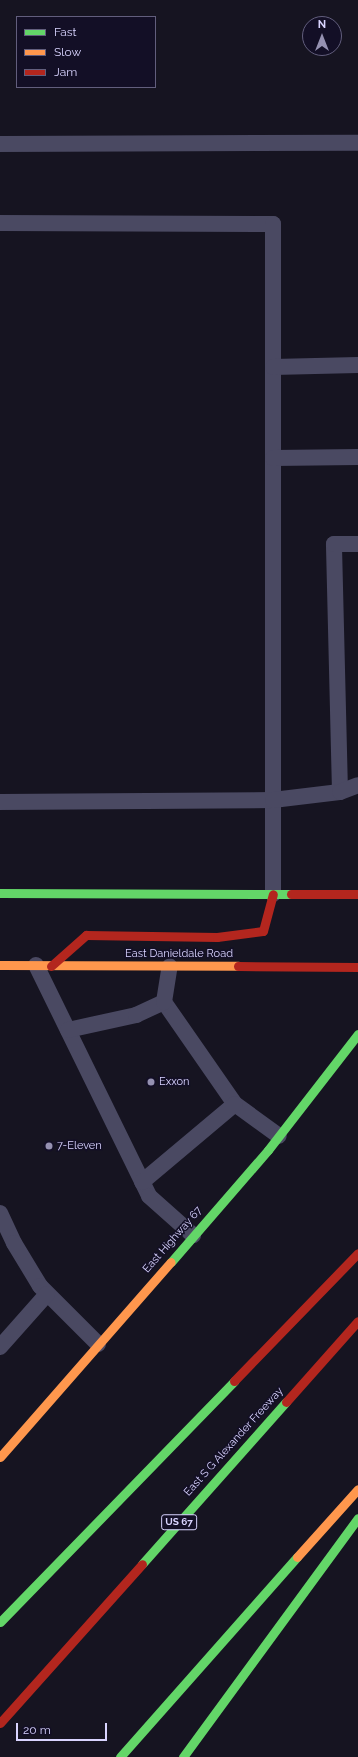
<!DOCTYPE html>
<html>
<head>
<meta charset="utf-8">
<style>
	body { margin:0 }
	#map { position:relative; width:358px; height:1757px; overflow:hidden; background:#161421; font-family:Raleway,sans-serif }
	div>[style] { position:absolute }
	.lane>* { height:16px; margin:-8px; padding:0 8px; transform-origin:8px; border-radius:8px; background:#4a4962 }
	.fast>* { height:9px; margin:-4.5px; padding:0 4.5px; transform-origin:4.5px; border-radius:4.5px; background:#63d668 }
	.slow>* { height:9px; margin:-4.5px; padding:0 4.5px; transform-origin:4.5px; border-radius:4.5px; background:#ff974d }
	.jam>* { height:9px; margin:-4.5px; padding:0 4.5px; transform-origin:4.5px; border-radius:4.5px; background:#b3261e }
	.dots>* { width:11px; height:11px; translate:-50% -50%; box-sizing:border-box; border:2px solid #130f26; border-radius:50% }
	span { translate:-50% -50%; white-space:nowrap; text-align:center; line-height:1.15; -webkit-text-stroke:3px #130f26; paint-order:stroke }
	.shield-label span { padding:1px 3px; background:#130f26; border:1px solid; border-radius:3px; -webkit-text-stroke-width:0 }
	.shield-label { font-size:10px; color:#d9d4ff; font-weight:700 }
	.street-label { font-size:11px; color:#d9d4ff }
	.poi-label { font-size:11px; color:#d9d4ff }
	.left { translate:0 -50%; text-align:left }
	.legend { position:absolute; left:16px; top:16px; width:140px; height:72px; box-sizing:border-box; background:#130f26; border:1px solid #625e7d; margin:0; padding:5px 7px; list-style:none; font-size:12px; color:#d9d4ff }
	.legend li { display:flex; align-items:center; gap:8px; height:20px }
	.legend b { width:20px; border:1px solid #625e7d }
	.north { position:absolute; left:302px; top:16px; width:40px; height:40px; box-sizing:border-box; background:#130f26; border:1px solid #625e7d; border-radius:50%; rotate:0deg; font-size:11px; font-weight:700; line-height:16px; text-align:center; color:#d9d4ff }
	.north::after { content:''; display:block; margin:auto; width:14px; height:18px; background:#9591b1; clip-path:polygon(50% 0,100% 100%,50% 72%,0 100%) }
	.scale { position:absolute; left:16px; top:1723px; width:91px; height:18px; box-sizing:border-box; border:2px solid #d9d4ff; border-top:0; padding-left:5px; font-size:12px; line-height:14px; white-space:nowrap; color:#d9d4ff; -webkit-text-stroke:3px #130f26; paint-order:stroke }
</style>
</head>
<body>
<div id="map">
	<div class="lane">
		<div style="left:0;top:144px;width:358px;rotate:-0.2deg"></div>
		<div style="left:0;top:223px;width:273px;rotate:0.2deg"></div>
		<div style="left:273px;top:224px;width:670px;rotate:90deg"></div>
		<div style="left:273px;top:367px;width:85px;rotate:-1.3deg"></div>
		<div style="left:273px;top:458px;width:85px;rotate:-0.7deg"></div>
		<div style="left:340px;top:792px;width:248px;rotate:-91.4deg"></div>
		<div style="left:334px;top:544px;width:24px"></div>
		<div style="left:0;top:802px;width:273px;rotate:-0.4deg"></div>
		<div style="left:273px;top:800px;width:67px;rotate:-6.8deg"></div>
		<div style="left:340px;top:792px;width:19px;rotate:-21deg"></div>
		<div style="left:36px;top:965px;width:257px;rotate:63.9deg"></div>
		<div style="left:149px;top:1196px;width:59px;rotate:41.6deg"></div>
		<div style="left:164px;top:1002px;width:124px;rotate:55.2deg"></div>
		<div style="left:235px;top:1104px;width:54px;rotate:36deg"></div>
		<div style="left:68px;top:1030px;width:70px;rotate:-12.4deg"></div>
		<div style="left:136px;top:1015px;width:31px;rotate:-25deg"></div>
		<div style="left:164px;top:1002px;width:36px;rotate:-81deg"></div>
		<div style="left:142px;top:1182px;width:121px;rotate:-40deg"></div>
		<div style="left:0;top:1213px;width:33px;rotate:65deg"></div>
		<div style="left:14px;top:1243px;width:50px;rotate:58.8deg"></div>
		<div style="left:40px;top:1286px;width:82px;rotate:45deg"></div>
		<div style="left:0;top:1347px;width:71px;rotate:-48.4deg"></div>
	</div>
	<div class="fast">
		<div style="left:0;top:893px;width:291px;rotate:0.2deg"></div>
		<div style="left:171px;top:1262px;width:148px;rotate:-49.1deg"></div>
		<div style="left:268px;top:1150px;width:147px;rotate:-52.2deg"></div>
		<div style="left:142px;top:1564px;width:217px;rotate:-48.4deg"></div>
		<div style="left:0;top:1622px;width:336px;rotate:-45.8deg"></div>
		<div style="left:120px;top:1757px;width:267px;rotate:-48.5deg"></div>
		<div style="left:183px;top:1757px;width:296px;rotate:-53.8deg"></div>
	</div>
	<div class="slow">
		<div style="left:0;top:965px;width:238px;rotate:0.2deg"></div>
		<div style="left:0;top:1457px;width:259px;rotate:-48.8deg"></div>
		<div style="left:297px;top:1557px;width:91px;rotate:-48.1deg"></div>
	</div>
	<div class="jam">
		<div style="left:291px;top:894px;width:67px"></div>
		<div style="left:51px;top:966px;width:47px;rotate:-41.5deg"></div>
		<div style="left:86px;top:935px;width:131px;rotate:0.9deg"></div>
		<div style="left:217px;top:937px;width:46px;rotate:-7.4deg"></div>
		<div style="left:263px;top:931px;width:38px;rotate:-75deg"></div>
		<div style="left:238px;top:966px;width:120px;rotate:0.5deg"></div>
		<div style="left:234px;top:1381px;width:178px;rotate:-45.9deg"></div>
		<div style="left:286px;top:1402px;width:108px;rotate:-48.4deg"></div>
		<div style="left:0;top:1723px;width:213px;rotate:-48.2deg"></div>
	</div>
	<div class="dots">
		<div style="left:151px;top:1082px;background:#9591b1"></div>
		<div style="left:49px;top:1146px;background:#9591b1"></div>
	</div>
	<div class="shield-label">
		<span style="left:179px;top:1522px">US 67</span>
	</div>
	<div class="street-label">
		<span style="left:179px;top:954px">East Danieldale Road</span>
		<span style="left:173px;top:1240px;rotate:-49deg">East Highway 67</span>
		<span style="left:234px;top:1442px;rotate:-48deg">East S G Alexander Freeway</span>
	</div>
	<div class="poi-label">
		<span class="left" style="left:159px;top:1082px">Exxon</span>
		<span class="left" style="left:57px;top:1146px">7-Eleven</span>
	</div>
	<ul class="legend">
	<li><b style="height:5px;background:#63d668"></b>Fast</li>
	<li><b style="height:5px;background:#ff974d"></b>Slow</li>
	<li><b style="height:5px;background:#b3261e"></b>Jam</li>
	</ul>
	<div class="north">N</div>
	<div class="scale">20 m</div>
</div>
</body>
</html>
